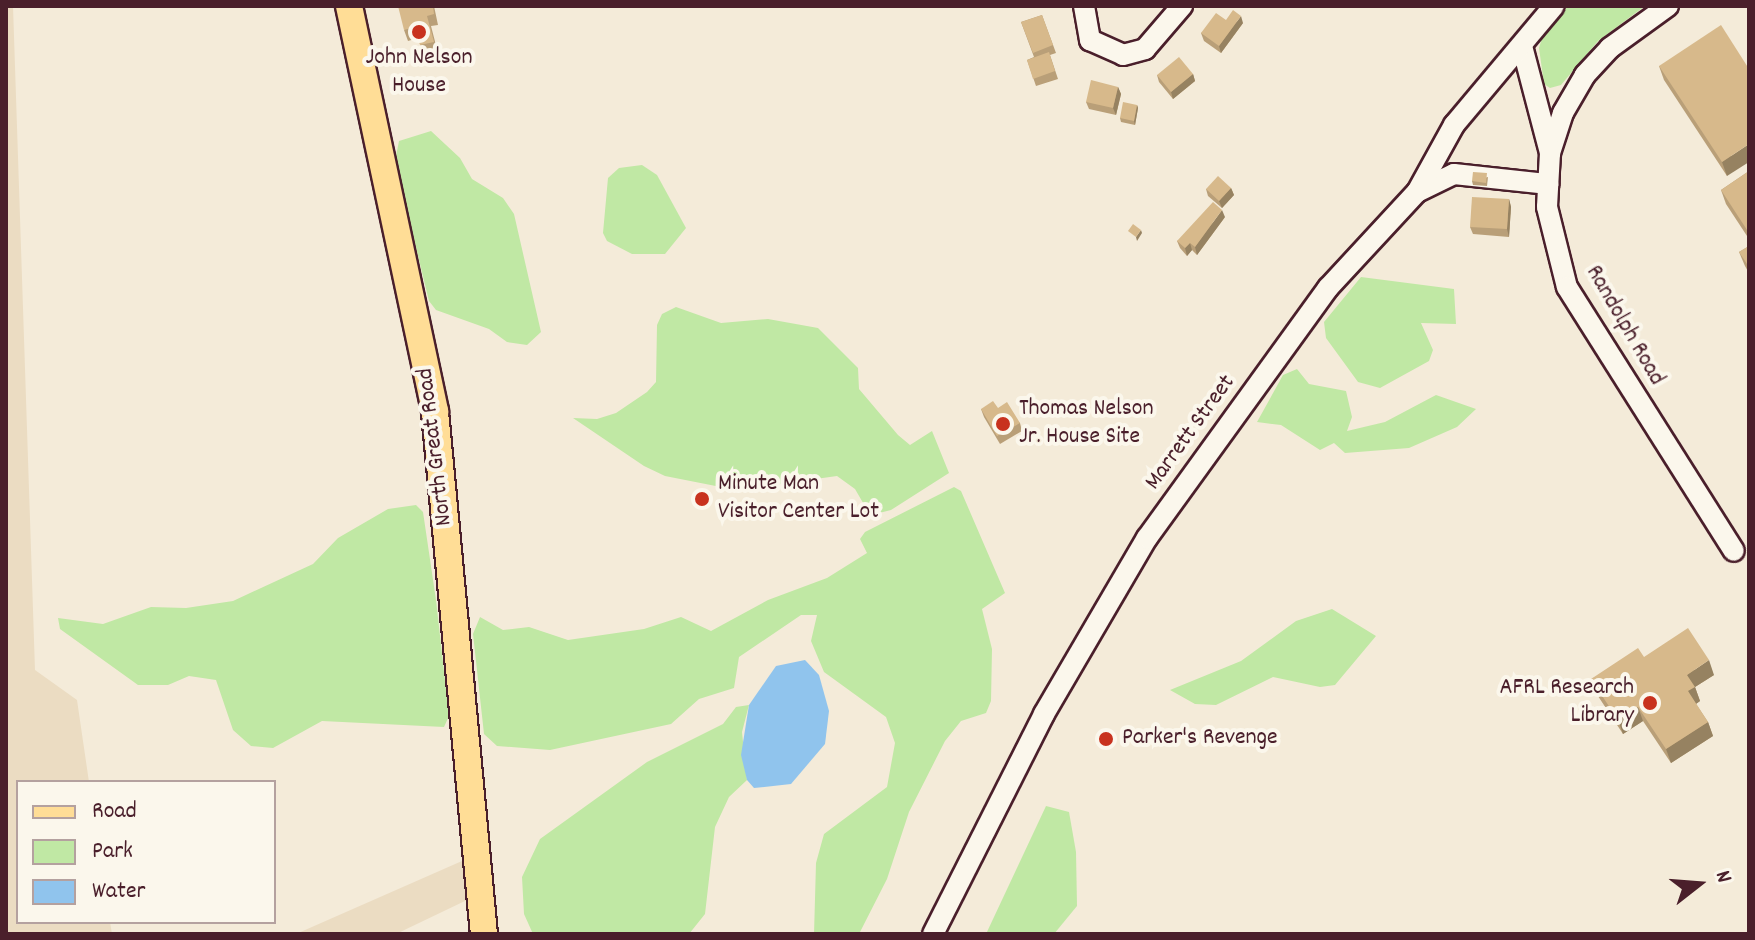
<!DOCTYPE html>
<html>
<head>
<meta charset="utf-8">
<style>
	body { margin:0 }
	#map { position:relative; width:1755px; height:940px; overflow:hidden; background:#f4ebd9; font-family:Dekko,sans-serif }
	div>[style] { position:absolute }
	.built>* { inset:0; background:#ebdcc2 }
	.green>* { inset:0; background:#c0e8a4 }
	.water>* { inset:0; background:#90c4ed }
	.roads { filter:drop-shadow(2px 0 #4a1f2b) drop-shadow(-2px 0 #4a1f2b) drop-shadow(0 2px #4a1f2b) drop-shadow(0 -2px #4a1f2b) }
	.minor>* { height:20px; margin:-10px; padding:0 10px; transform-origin:10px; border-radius:10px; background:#fbf7ec }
	.major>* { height:26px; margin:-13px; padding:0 13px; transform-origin:13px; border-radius:13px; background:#ffdd96 }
	.wall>* { inset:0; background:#b99f78 }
	.shaded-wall>* { inset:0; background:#968261 }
	.building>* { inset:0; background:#d7b98b }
	.dots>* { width:22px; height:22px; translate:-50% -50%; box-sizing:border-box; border:4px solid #fbf7ec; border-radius:50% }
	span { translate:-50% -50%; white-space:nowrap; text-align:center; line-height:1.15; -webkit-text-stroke:8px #fbf7ec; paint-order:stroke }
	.poi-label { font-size:24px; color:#4a1f2b }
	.left { translate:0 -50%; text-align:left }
	.right { translate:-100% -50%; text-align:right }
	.street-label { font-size:24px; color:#4a1f2b }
	.frame { position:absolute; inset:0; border:8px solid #4a1f2b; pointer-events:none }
	.legend { position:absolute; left:16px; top:780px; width:260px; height:144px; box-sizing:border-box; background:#fbf7ec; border:2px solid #b4a19f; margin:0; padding:10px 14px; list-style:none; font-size:24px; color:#4a1f2b }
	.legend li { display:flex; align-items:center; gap:16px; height:40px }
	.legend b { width:40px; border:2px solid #b4a19f }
	.north { position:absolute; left:1659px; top:844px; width:80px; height:80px; -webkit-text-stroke:6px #fbf7ec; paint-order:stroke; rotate:73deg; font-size:22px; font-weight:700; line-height:32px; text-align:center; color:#4a1f2b }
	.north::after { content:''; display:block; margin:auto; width:28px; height:36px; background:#4a1f2b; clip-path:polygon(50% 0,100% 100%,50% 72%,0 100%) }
</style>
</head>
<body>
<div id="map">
	<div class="built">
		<div style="clip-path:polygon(6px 6px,13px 6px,35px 670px,77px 700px,89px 782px,18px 782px,18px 922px,110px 922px,112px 934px,6px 934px)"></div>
		<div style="clip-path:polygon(462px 861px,467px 900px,396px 934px,296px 934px)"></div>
	</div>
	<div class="green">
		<div style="clip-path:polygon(1568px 6px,1645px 6px,1598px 41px,1561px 85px,1550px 88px,1544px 84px,1539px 48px,1543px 35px)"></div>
		<div style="clip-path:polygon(431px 131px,460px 158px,472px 179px,503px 198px,514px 214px,541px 332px,527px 345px,507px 342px,489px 329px,436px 310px,429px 301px,395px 161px,399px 141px)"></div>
		<div style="clip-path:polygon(642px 165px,657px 175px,686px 228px,665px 254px,632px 254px,607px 241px,603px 233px,608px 178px,619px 168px)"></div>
		<div style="clip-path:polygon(1361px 277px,1454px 289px,1456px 324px,1421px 323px,1433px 350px,1429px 361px,1380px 388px,1358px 382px,1326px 338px,1324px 322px)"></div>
		<div style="clip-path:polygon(676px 307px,721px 323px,768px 319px,818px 328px,858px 368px,859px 389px,898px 435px,910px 445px,932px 431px,949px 473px,891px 510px,863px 517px,866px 508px,855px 489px,837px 476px,736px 490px,665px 476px,644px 466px,573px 418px,597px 419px,616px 413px,647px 392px,656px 382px,657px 325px,662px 314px)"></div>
		<div style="clip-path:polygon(1297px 369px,1309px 384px,1346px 391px,1352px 417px,1347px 431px,1385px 422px,1436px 395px,1476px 409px,1457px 427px,1409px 448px,1345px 453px,1334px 443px,1320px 450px,1281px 425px,1257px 422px,1283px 375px)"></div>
		<div style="clip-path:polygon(954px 487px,961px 491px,1005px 593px,982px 609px,992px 649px,991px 701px,986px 713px,961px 721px,945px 741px,909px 812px,887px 879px,859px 934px,814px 934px,816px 863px,824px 834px,887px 787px,895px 743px,886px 717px,824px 672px,811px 641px,817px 615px,801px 615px,739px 657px,734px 688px,699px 699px,671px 724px,550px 750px,497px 746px,484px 734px,473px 634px,480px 617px,503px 630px,529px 627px,568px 640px,644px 629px,681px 617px,711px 631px,768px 600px,827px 578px,867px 553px,860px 539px,865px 532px)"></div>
		<div style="clip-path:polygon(416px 505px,423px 512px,436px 600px,449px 716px,444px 727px,322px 721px,273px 748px,251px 746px,233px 730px,216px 680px,189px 676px,168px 685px,138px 685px,60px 629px,58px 618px,103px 624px,151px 607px,186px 608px,233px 601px,313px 564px,338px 538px,388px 509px)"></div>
		<div style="clip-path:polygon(1332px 609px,1376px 636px,1335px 685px,1320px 687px,1273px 677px,1216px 705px,1195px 704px,1170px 690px,1241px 661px,1296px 621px)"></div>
		<div style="clip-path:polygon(749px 705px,742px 732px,747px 780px,729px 797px,715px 827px,705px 914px,689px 934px,533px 934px,524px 914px,522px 877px,540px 839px,647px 762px,723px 724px,736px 707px)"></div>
		<div style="clip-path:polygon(1046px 806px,1069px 812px,1076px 852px,1077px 906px,1054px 934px,986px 934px)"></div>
	</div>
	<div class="water">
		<div style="clip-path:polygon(805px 660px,819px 675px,829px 711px,825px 744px,791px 784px,754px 788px,747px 780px,741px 755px,749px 705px,776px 666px)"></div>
	</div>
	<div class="roads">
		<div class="minor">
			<div style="left:1084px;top:6px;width:35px;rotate:80deg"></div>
			<div style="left:1090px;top:40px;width:36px;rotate:24deg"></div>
			<div style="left:1123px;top:55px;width:23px;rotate:-15deg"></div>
			<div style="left:1145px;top:49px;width:57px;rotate:-49.3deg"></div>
			<div style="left:1668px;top:6px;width:72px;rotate:144.1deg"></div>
			<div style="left:1610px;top:48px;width:37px;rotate:133deg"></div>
			<div style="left:1585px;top:75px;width:44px;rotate:120.1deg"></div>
			<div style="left:1563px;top:113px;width:42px;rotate:108deg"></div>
			<div style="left:1550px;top:153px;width:54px;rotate:93.2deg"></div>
			<div style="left:1547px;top:207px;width:82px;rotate:76deg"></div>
			<div style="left:1567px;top:287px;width:312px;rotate:57.7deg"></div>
			<div style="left:1522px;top:46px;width:111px;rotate:75.3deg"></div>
			<div style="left:1417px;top:192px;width:41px;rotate:-25.9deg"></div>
			<div style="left:1454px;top:174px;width:95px;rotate:6.1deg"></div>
			<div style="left:933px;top:934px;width:246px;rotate:-63.2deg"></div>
			<div style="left:1044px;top:714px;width:204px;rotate:-59.7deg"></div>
			<div style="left:1147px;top:538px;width:309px;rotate:-54.1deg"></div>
			<div style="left:1328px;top:288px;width:131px;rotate:-47.2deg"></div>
			<div style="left:1417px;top:192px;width:77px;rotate:-61.1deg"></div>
			<div style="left:1454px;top:125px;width:155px;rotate:-50deg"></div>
		</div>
		<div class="major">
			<div style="left:349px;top:6px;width:415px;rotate:78deg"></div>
			<div style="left:435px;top:412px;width:524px;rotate:84.64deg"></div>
		</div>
	</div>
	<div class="wall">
		<div style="clip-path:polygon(434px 6px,438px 25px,431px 26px,438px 53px,424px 56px,418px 38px,408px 41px,404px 30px)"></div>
		<div style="clip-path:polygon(1042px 15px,1056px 53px,1050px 55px,1058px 79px,1036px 86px,1027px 60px,1034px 57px,1021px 22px)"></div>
		<div style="clip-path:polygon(1226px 20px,1243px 23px,1221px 53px,1204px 41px,1201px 33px)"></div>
		<div style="clip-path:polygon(1659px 66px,1749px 69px,1727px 176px,1664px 80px)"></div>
		<div style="clip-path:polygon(1193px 74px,1195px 81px,1173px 99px,1159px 82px,1157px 75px)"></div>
		<div style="clip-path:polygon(1118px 87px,1121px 94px,1116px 115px,1089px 109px,1086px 102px)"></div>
		<div style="clip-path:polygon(1137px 105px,1138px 108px,1135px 125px,1121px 122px,1120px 118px)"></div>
		<div style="clip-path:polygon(1749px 171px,1749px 239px,1726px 204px,1721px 190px)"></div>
		<div style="clip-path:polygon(1488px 177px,1487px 186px,1473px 185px,1472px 181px)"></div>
		<div style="clip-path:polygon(1231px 188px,1234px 195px,1222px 208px,1208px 196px,1206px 189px)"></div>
		<div style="clip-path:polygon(1509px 199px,1511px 207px,1509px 237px,1473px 234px,1470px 227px)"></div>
		<div style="clip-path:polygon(1225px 217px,1197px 255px,1192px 250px,1187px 256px,1180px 248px,1177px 241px)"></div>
		<div style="clip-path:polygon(1749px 246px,1749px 273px,1745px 266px,1739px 252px)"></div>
		<div style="clip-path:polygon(998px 408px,1020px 423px,1022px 431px,1000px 444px,984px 417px,981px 409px)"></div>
		<div style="clip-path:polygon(1644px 657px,1714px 675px,1695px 687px,1700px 701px,1696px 704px,1708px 722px,1713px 736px,1671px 763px,1643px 721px,1623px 734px,1596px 693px,1591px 679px)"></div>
	</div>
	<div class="shaded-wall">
		<div style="clip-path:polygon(1241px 16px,1243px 23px,1221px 53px,1219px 46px)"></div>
		<div style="clip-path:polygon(1193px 74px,1195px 81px,1173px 99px,1171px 92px)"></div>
		<div style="clip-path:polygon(1118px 87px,1121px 94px,1116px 115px,1113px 108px)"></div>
		<div style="clip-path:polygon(1137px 105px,1138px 108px,1135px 125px,1134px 121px)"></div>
		<div style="clip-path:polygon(1749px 144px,1749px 162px,1727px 176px,1722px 162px)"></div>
		<div style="clip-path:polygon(1231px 188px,1234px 195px,1222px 208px,1219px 201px)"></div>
		<div style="clip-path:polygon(1509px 199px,1511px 207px,1509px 237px,1507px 229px)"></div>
		<div style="clip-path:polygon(1222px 210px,1225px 217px,1197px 255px,1195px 247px)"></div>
		<div style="clip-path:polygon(1141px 230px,1142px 233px,1137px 241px,1136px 237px)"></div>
		<div style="clip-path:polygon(1190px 243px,1192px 250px,1187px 256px,1185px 248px)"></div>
		<div style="clip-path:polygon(1709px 660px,1714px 675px,1695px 687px,1700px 701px,1693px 706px,1688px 691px,1687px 675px)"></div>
		<div style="clip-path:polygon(1638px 707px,1643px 721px,1623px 734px,1618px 720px)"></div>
		<div style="clip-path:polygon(1708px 722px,1713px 736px,1671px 763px,1666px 749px)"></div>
	</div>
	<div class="building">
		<div style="clip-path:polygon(398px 6px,433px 6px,434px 14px,427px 16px,434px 42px,420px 45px,415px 27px,404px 30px)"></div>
		<div style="clip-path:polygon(1233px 10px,1241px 16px,1219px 46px,1201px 33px,1216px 13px,1226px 20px)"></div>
		<div style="clip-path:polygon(1042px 15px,1053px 45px,1033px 53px,1021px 22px)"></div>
		<div style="clip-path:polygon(1721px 25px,1749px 69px,1749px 144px,1722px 162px,1659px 66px)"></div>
		<div style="clip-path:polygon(1049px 52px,1055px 71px,1033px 79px,1027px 60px)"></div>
		<div style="clip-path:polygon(1179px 57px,1193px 74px,1171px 92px,1157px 75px)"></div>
		<div style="clip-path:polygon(1091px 80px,1118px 87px,1113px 108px,1086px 102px)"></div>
		<div style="clip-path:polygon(1123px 102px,1137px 105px,1134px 121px,1120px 118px)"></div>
		<div style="clip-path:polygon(1749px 171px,1749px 233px,1721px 190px)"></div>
		<div style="clip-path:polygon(1473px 172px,1487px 173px,1486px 183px,1472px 181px)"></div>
		<div style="clip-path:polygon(1218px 176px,1231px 188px,1219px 201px,1206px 189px)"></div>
		<div style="clip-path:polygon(1472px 197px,1509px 199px,1507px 229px,1470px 227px)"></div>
		<div style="clip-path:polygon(1213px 202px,1222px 210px,1195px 247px,1190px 243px,1185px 248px,1177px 241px)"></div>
		<div style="clip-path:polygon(1133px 224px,1141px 230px,1136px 237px,1128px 231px)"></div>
		<div style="clip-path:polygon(1749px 246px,1749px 267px,1739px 252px)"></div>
		<div style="clip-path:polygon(993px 401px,998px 408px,1007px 402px,1020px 423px,997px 436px,981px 409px)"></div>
		<div style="clip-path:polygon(1688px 628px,1709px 660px,1687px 675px,1695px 687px,1688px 691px,1708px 722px,1666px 749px,1638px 707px,1618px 720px,1591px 679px,1638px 648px,1644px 657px)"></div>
	</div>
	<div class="dots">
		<div style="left:419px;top:32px;background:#c8321e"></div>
		<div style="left:1003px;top:424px;background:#c8321e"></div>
		<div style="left:702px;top:499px;background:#c8321e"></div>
		<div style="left:1650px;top:703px;background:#c8321e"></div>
		<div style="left:1106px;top:739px;background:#c8321e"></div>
	</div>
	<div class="poi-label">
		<span style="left:419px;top:73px">John Nelson<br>House</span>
		<span class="left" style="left:1019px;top:424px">Thomas Nelson<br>Jr. House Site</span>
		<span class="left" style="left:718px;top:499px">Minute Man<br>Visitor Center Lot</span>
		<span class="right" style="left:1634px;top:703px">AFRL Research<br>Library</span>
		<span class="left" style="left:1122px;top:739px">Parker's Revenge</span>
	</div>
	<div class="street-label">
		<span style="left:1624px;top:326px;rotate:60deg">Randolph Road</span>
		<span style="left:1191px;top:433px;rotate:-54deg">Marrett Street</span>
		<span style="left:436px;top:447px;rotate:-97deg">North Great Road</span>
	</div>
	<div class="frame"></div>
	<ul class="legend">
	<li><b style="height:10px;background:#ffdd96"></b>Road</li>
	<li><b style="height:22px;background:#c0e8a4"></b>Park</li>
	<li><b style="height:22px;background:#90c4ed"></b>Water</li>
	</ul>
	<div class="north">N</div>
</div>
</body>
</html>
